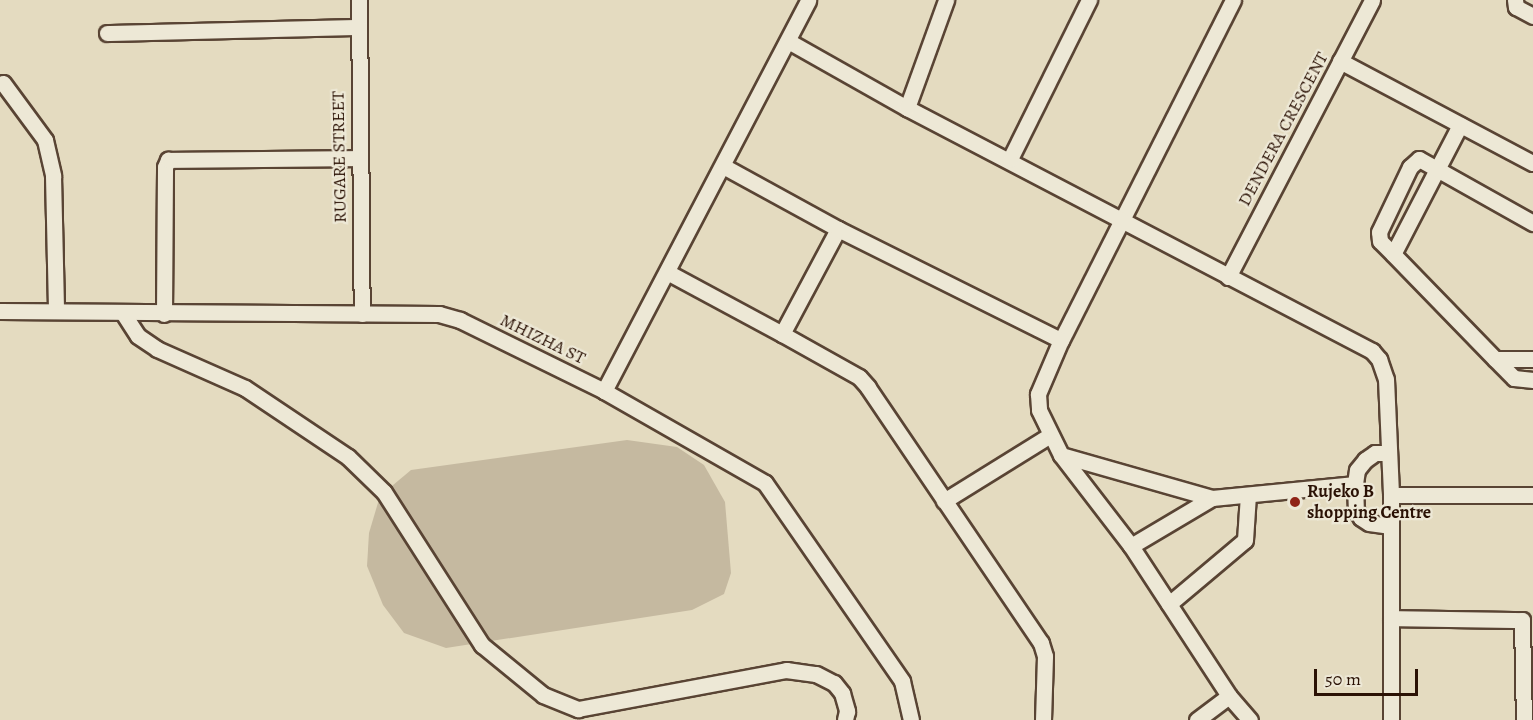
<!DOCTYPE html>
<html>
<head>
<meta charset="utf-8">
<style>
	body { margin:0 }
	#map { position:relative; width:1533px; height:720px; overflow:hidden; background:#e4dbc0; font-family:Alegreya,serif }
	div>[style] { position:absolute }
	.green>* { inset:0; background:#c5b9a0 }
	.roads { filter:drop-shadow(2px 0 #594434) drop-shadow(-2px 0 #594434) drop-shadow(0 2px #594434) drop-shadow(0 -2px #594434) }
	.minor>* { height:15px; margin:-7.5px; padding:0 7.5px; transform-origin:7.5px; border-radius:7.5px; background:#ede8d6 }
	.dots>* { width:16px; height:16px; translate:-50% -50%; box-sizing:border-box; border:3px solid #ede8d6; border-radius:50% }
	span { translate:-50% -50%; white-space:nowrap; text-align:center; line-height:1.15; -webkit-text-stroke:4.5px #ede8d6; paint-order:stroke }
	.street-label { font-size:18px; color:#2b1205 }
	.poi-label { font-size:18px; color:#2b1205; font-weight:700 }
	.left { translate:0 -50%; text-align:left }
	.scale { position:absolute; left:1314px; top:669px; width:104px; height:27px; box-sizing:border-box; border:3px solid #2b1205; border-top:0; padding-left:8px; font-size:18px; line-height:21px; white-space:nowrap; color:#2b1205; -webkit-text-stroke:4px #ede8d6; paint-order:stroke }
</style>
</head>
<body>
<div id="map">
	<div class="green">
		<div style="clip-path:polygon(627px 440px,677px 447px,704px 465px,725px 502px,731px 573px,724px 594px,692px 610px,446px 648px,404px 633px,383px 605px,367px 566px,369px 533px,380px 496px,411px 470px)"></div>
	</div>
	<div class="roads">
		<div class="minor">
			<div style="left:359px;top:0;width:314px;rotate:89.5deg"></div>
			<div style="left:1233px;top:0;width:381px;rotate:116.8deg"></div>
			<div style="left:1061px;top:340px;width:59px;rotate:113.1deg"></div>
			<div style="left:1038px;top:394px;width:16px;rotate:86deg"></div>
			<div style="left:1039px;top:410px;width:50px;rotate:63.9deg"></div>
			<div style="left:1061px;top:455px;width:115px;rotate:52.4deg"></div>
			<div style="left:1131px;top:546px;width:179px;rotate:56.8deg"></div>
			<div style="left:1229px;top:696px;width:32px;rotate:49deg"></div>
			<div style="left:1515px;top:0;width:7px;rotate:82deg"></div>
			<div style="left:1516px;top:7px;width:19px;rotate:28deg"></div>
			<div style="left:107px;top:33px;width:251px;rotate:-1.4deg"></div>
			<div style="left:788px;top:41px;width:137px;rotate:29.4deg"></div>
			<div style="left:907px;top:108px;width:525px;rotate:27.59deg"></div>
			<div style="left:1372px;top:351px;width:11px;rotate:49deg"></div>
			<div style="left:1379px;top:359px;width:21px;rotate:71deg"></div>
			<div style="left:1386px;top:379px;width:116px;rotate:87.5deg"></div>
			<div style="left:1391px;top:495px;width:225px;rotate:90deg"></div>
			<div style="left:1340px;top:61px;width:218px;rotate:27.9deg"></div>
			<div style="left:3px;top:83px;width:71px;rotate:53.6deg"></div>
			<div style="left:45px;top:140px;width:37px;rotate:77deg"></div>
			<div style="left:53px;top:176px;width:135px;rotate:88.7deg"></div>
			<div style="left:907px;top:108px;width:115px;rotate:-70.1deg"></div>
			<div style="left:1460px;top:125px;width:145px;rotate:117.4deg"></div>
			<div style="left:1393px;top:254px;width:146px;rotate:45.8deg"></div>
			<div style="left:1495px;top:359px;width:38px"></div>
			<div style="left:1010px;top:159px;width:178px;rotate:-63.6deg"></div>
			<div style="left:723px;top:166px;width:131px;rotate:28.7deg"></div>
			<div style="left:1393px;top:254px;width:18px;rotate:-135deg"></div>
			<div style="left:1380px;top:241px;width:9px;rotate:-96deg"></div>
			<div style="left:1379px;top:232px;width:72px;rotate:-64.5deg"></div>
			<div style="left:1410px;top:167px;width:12px;rotate:-42deg"></div>
			<div style="left:1419px;top:159px;width:131px;rotate:29.3deg"></div>
			<div style="left:667px;top:272px;width:131px;rotate:28.3deg"></div>
			<div style="left:1228px;top:277px;width:312px;rotate:-62.5deg"></div>
			<div style="left:0;top:311px;width:439px;rotate:0.4deg"></div>
			<div style="left:439px;top:314px;width:22px;rotate:16deg"></div>
			<div style="left:460px;top:320px;width:161px;rotate:26.2deg"></div>
			<div style="left:604px;top:391px;width:185px;rotate:29.7deg"></div>
			<div style="left:765px;top:483px;width:241px;rotate:55.3deg"></div>
			<div style="left:902px;top:681px;width:40px;rotate:77deg"></div>
			<div style="left:123px;top:313px;width:27px;rotate:57deg"></div>
			<div style="left:138px;top:336px;width:23px;rotate:34deg"></div>
			<div style="left:157px;top:349px;width:96px;rotate:23.9deg"></div>
			<div style="left:245px;top:388px;width:124px;rotate:33.8deg"></div>
			<div style="left:348px;top:457px;width:50px;rotate:44.2deg"></div>
			<div style="left:384px;top:492px;width:182px;rotate:57.4deg"></div>
			<div style="left:482px;top:645px;width:79px;rotate:39.3deg"></div>
			<div style="left:543px;top:695px;width:38px;rotate:22deg"></div>
			<div style="left:578px;top:709px;width:212px;rotate:-10.6deg"></div>
			<div style="left:786px;top:670px;width:30px;rotate:8deg"></div>
			<div style="left:816px;top:674px;width:20px;rotate:27deg"></div>
			<div style="left:834px;top:683px;width:13px;rotate:51deg"></div>
			<div style="left:842px;top:693px;width:19px;rotate:74deg"></div>
			<div style="left:847px;top:711px;width:9px;rotate:103deg"></div>
			<div style="left:164px;top:314px;width:147px;rotate:-89.6deg"></div>
			<div style="left:165px;top:167px;width:8px;rotate:-67deg"></div>
			<div style="left:168px;top:160px;width:190px;rotate:-0.6deg"></div>
			<div style="left:1495px;top:359px;width:27px;rotate:45deg"></div>
			<div style="left:1514px;top:378px;width:19px;rotate:6deg"></div>
			<div style="left:604px;top:391px;width:441px;rotate:-62.4deg"></div>
			<div style="left:1061px;top:455px;width:157px;rotate:15.9deg"></div>
			<div style="left:1355px;top:484px;width:26px;rotate:88deg"></div>
			<div style="left:1356px;top:510px;width:9px;rotate:58deg"></div>
			<div style="left:1361px;top:518px;width:9px;rotate:32deg"></div>
			<div style="left:1369px;top:523px;width:22px;rotate:8deg"></div>
			<div style="left:1391px;top:495px;width:142px"></div>
			<div style="left:944px;top:501px;width:123px;rotate:-31.8deg"></div>
			<div style="left:1131px;top:546px;width:94px;rotate:-30.7deg"></div>
			<div style="left:1212px;top:498px;width:144px;rotate:-5.6deg"></div>
			<div style="left:1355px;top:484px;width:14px;rotate:-82deg"></div>
			<div style="left:1357px;top:470px;width:13px;rotate:-51deg"></div>
			<div style="left:1365px;top:460px;width:12px;rotate:-35deg"></div>
			<div style="left:1375px;top:453px;width:14px"></div>
			<div style="left:1169px;top:604px;width:99px;rotate:-40.1deg"></div>
			<div style="left:1245px;top:540px;width:45px;rotate:-86.2deg"></div>
			<div style="left:1391px;top:618px;width:131px;rotate:0.9deg"></div>
			<div style="left:1522px;top:620px;width:100px;rotate:88.9deg"></div>
			<div style="left:1043px;top:720px;width:64px;rotate:-88.2deg"></div>
			<div style="left:1045px;top:656px;width:14px;rotate:-107deg"></div>
			<div style="left:1041px;top:643px;width:309px;rotate:-124.1deg"></div>
			<div style="left:868px;top:387px;width:13px;rotate:-132deg"></div>
			<div style="left:859px;top:377px;width:88px;rotate:-150.8deg"></div>
			<div style="left:782px;top:334px;width:119px;rotate:-61.9deg"></div>
			<div style="left:838px;top:229px;width:249px;rotate:26.5deg"></div>
			<div style="left:1197px;top:720px;width:40px;rotate:-37deg"></div>
		</div>
	</div>
	<div class="dots">
		<div style="left:1295px;top:502px;background:#8f2418"></div>
	</div>
	<div class="street-label">
		<span style="left:1283px;top:129px;rotate:-62deg">DENDERA CRESCENT</span>
		<span style="left:339px;top:157px;rotate:-91deg">RUGARE STREET</span>
		<span style="left:543px;top:339px;rotate:26deg">MHIZHA ST</span>
	</div>
	<div class="poi-label">
		<span class="left" style="left:1307px;top:502px">Rujeko B<br>shopping Centre</span>
	</div>
	<div class="scale">50 m</div>
</div>
</body>
</html>
